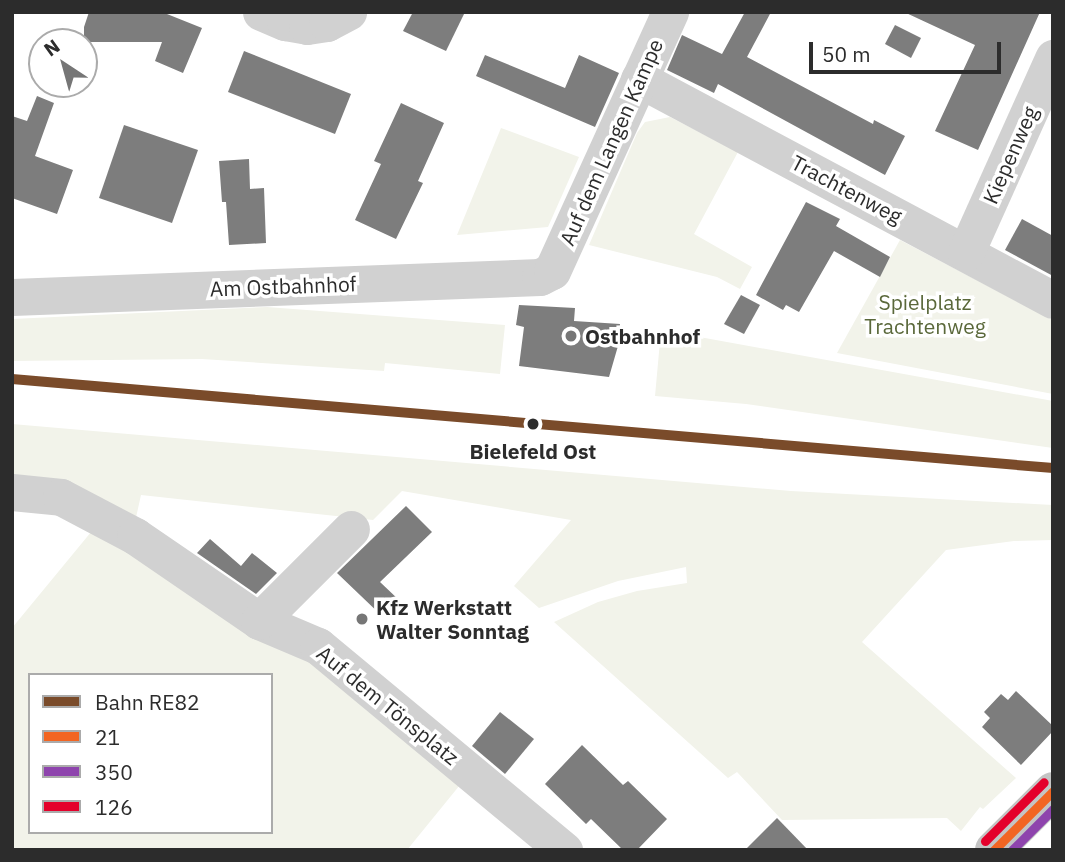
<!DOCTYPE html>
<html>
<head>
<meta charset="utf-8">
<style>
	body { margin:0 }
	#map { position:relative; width:1065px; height:862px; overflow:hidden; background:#fff; font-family:"IBM Plex Sans",sans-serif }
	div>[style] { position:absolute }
	.green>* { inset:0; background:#f2f3ea }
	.building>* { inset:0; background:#7d7d7d }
	.minor>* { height:37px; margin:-18.5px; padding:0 18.5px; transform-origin:18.5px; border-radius:18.5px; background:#d1d1d1 }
	.major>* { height:38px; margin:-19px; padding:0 19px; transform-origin:19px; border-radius:19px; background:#c4c4c4 }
	.bus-1>* { height:9px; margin:-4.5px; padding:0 4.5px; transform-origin:4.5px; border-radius:4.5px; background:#f26522 }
	.bus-2>* { height:9px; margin:-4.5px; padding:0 4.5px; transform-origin:4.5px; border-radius:4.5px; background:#8e44ad }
	.bus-3>* { height:9px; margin:-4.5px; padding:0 4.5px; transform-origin:4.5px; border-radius:4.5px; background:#e4002b }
	.rail-1>* { height:10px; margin:-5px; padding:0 5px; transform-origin:5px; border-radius:5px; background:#7a4b2a }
	.dots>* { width:19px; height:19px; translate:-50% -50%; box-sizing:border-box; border:4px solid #fff; border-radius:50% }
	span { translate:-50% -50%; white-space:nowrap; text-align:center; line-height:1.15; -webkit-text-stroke:7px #fff; paint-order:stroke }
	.street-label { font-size:21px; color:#2c2c2c }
	.park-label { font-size:21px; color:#5a683a }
	.poi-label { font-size:21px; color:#2c2c2c; font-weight:700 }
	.left { translate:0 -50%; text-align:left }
	.stop-label { font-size:21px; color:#2c2c2c; font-weight:700 }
	.frame { position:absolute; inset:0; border:14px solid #2c2c2c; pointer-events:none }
	.legend { position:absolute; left:28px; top:673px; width:245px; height:161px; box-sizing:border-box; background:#fff; border:2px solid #ababab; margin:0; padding:9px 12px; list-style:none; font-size:21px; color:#2c2c2c }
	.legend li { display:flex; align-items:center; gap:14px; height:35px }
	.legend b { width:35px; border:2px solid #ababab }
	.north { position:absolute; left:28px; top:28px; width:70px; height:70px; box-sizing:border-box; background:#fff; border:2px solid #ababab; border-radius:50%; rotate:324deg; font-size:19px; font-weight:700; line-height:28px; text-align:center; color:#2c2c2c }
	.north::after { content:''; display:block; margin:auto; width:24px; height:32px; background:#767676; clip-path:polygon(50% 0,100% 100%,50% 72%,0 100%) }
	.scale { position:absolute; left:809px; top:42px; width:192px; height:32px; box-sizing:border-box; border:4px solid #2c2c2c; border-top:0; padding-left:9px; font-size:21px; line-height:24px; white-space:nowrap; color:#2c2c2c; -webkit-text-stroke:5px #fff; paint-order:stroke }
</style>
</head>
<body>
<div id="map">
	<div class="green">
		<div style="clip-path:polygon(670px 117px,738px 152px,694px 234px,752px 267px,740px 289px,717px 277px,589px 245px,637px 133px,645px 122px)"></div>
		<div style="clip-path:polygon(501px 128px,579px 157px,548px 227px,457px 235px)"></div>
		<div style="clip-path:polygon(900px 240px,1053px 320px,1053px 394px,837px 353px)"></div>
		<div style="clip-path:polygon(267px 307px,505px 325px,500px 374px,385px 363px,384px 371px,202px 359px,12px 361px,12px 319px)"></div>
		<div style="clip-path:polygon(661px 330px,1053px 401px,1053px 448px,746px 404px,655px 396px)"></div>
		<div style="clip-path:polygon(12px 424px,791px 491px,1053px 505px,1053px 540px,1014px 541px,946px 550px,862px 642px,1016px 778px,983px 809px,980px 807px,961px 831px,947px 818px,782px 820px,737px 772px,728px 778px,554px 622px,598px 602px,637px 591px,687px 583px,686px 567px,618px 581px,539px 608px,514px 586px,571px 520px,402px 491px,373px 520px,141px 495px,135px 522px,12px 481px)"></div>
		<div style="clip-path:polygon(evenodd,96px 526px,309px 654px,464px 780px,407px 850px,12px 850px,12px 628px,96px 526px,30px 675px,271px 675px,271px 832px,30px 832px,30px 675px)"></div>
	</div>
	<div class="building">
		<div style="clip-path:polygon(89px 12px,162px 12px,202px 28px,183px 73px,155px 61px,162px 42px,84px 42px,84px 27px)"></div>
		<div style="clip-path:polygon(413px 12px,465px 12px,446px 51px,403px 31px)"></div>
		<div style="clip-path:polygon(745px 12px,771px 12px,747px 57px,873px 124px,874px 120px,905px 136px,885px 175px,718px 84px,714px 93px,667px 70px,682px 35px,722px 54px)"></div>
		<div style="clip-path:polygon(904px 12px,1040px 12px,978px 150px,935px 131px,975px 45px)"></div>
		<div style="clip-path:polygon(895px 25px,921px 38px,911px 58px,885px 44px)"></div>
		<div style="clip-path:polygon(244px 51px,351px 94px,335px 134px,228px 92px)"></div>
		<div style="clip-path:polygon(485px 55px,565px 88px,579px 55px,619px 73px,595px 127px,476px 76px)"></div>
		<div style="clip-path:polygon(37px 96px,54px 103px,35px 156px,73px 170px,57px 214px,12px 198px,12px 116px,27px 121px)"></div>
		<div style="clip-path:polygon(401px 103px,444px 123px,418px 181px,423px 183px,396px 239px,355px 220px,381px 164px,374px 161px)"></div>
		<div style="clip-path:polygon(124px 125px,198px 150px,172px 223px,99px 198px)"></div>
		<div style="clip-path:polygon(249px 159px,250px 189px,264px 188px,266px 243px,229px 245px,226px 202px,222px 202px,219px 161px)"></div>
		<div style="clip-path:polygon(806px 202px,840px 219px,836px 226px,890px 257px,880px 277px,834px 251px,799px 312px,786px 305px,783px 310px,756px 295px)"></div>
		<div style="clip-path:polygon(1022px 219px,1053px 236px,1053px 276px,1005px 250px)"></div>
		<div style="clip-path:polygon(741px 295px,760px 305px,744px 334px,724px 324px)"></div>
		<div style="clip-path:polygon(519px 305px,575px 308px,574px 321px,620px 324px,618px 346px,609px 377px,519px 366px,524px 327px,516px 325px)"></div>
		<div style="clip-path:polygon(406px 506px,432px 532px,380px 582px,400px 601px,384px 618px,337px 573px)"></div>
		<div style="clip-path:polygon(210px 539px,241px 566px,252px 553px,277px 573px,256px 594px,197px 553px)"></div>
		<div style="clip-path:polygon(1016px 691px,1053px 726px,1053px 731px,1021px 765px,982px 727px,990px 718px,984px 712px,1001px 694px,1008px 700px)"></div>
		<div style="clip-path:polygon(500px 712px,534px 739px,505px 774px,472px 746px)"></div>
		<div style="clip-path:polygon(582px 745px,623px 785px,628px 781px,667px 819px,637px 850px,623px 850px,591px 819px,586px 824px,545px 784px)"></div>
		<div style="clip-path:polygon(777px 818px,808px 850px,745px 850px)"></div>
	</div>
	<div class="minor">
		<div style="left:261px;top:12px;width:26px;rotate:23deg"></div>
		<div style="left:285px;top:22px;width:22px;rotate:10deg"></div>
		<div style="left:307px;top:26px;width:20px;rotate:-9deg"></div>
		<div style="left:327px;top:23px;width:24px;rotate:-28deg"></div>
		<div style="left:639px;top:79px;width:469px;rotate:28.1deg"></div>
		<div style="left:966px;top:252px;width:213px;rotate:-65.8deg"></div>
		<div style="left:12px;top:297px;width:528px;rotate:-2.17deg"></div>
		<div style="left:540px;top:277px;width:13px;rotate:-27deg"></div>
		<div style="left:552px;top:271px;width:285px;rotate:-65.5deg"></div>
		<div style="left:12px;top:492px;width:49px;rotate:5.8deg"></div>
		<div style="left:61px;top:497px;width:84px;rotate:27.8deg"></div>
		<div style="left:135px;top:536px;width:150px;rotate:34.4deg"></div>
		<div style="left:259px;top:621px;width:64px;rotate:23deg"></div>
		<div style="left:318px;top:646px;width:320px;rotate:39.7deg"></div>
		<div style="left:259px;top:621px;width:130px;rotate:-45deg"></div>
	</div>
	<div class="major">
		<div style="left:994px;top:850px;width:83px;rotate:-45deg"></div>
	</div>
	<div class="bus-1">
		<div style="left:994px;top:850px;width:83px;rotate:-45deg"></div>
	</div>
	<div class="bus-2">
		<div style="left:1012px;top:850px;width:58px;rotate:-45deg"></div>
	</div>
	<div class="bus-3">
		<div style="left:985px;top:841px;width:83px;rotate:-45deg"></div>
	</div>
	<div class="rail-1">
		<div style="left:12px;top:379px;width:1045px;rotate:4.89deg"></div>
	</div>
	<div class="dots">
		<div style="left:571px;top:336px;background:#767676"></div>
		<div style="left:533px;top:424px;background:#2c2c2c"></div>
		<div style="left:362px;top:619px;background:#767676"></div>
	</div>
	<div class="street-label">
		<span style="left:611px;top:142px;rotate:-66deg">Auf dem Langen Kampe</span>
		<span style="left:1010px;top:155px;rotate:-66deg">Kiepenweg</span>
		<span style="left:847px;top:189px;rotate:28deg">Trachtenweg</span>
		<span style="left:283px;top:286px;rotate:-2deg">Am Ostbahnhof</span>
		<span style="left:388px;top:705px;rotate:39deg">Auf dem Tönsplatz</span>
	</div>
	<div class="park-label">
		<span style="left:925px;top:314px">Spielplatz<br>Trachtenweg</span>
	</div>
	<div class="poi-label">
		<span class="left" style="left:585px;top:336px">Ostbahnhof</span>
		<span class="left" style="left:376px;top:619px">Kfz Werkstatt<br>Walter Sonntag</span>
	</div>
	<div class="stop-label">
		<span style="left:533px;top:451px">Bielefeld Ost</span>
	</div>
	<div class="frame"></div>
	<ul class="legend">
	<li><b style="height:9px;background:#7a4b2a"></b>Bahn RE82</li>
	<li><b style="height:9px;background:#f26522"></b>21</li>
	<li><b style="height:9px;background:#8e44ad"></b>350</li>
	<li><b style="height:9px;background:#e4002b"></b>126</li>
	</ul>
	<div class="north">N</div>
	<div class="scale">50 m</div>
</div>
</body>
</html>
